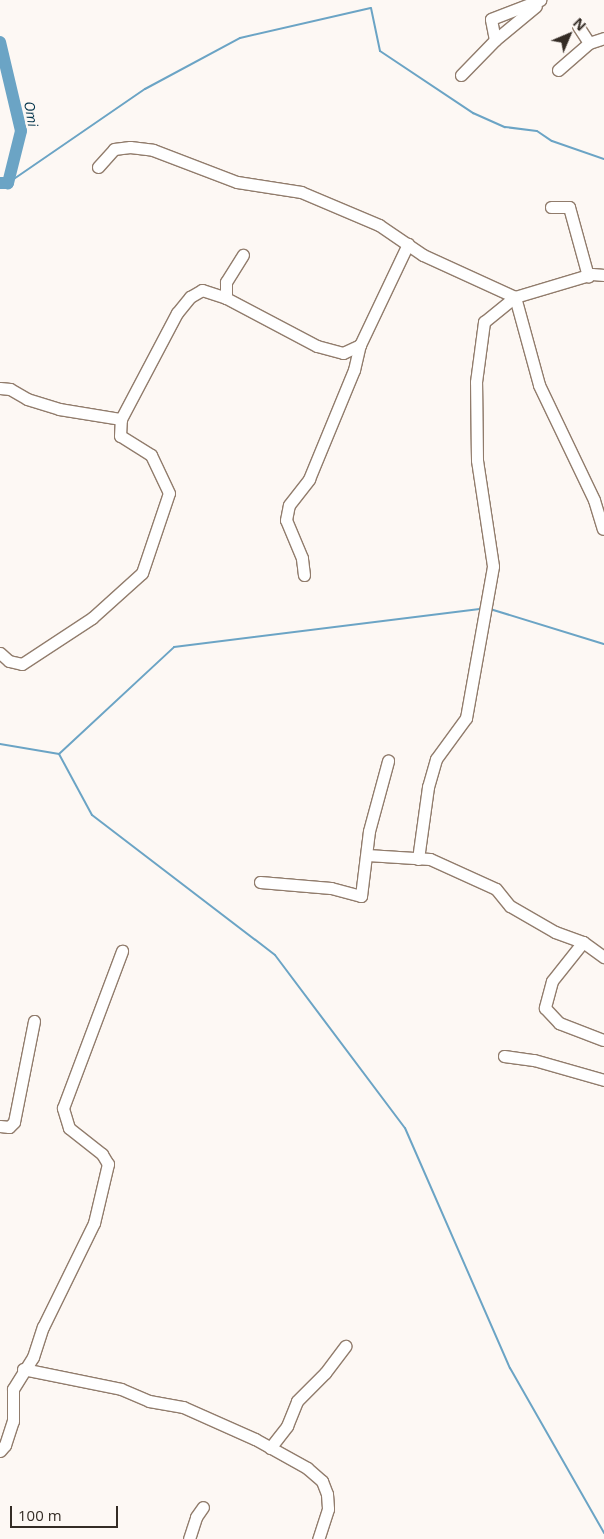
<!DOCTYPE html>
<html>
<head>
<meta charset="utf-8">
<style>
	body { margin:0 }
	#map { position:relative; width:604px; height:1539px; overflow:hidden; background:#fdf8f4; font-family:"Open Sans",sans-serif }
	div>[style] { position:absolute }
	.stream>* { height:2px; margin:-1px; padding:0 1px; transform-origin:1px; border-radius:1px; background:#6ba4c5 }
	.river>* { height:12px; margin:-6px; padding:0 6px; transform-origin:6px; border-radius:6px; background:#6ba4c5 }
	.roads { filter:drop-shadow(1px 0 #917c6c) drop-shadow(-1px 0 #917c6c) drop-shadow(0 1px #917c6c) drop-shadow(0 -1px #917c6c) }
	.minor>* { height:11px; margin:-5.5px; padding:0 5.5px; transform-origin:5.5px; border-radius:5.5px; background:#fff }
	span { translate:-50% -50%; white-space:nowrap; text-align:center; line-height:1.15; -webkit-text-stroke:4px #fdf8f4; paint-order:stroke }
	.water-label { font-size:14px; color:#02344b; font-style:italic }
	.north { position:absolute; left:544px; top:10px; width:50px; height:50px; -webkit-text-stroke:4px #fdf8f4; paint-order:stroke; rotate:45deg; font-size:14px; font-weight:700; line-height:20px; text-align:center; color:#342c25 }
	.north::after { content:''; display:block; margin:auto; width:18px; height:22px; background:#342c25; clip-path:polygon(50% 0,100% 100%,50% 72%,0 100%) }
	.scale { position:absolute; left:10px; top:1506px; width:108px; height:22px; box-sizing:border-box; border:2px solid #342c25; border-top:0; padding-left:6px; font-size:15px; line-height:18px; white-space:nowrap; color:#342c25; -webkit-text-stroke:4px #fdf8f4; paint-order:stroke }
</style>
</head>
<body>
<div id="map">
	<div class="stream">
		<div style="left:8px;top:183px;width:166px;rotate:-34.5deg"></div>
		<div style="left:145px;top:89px;width:108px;rotate:-28.2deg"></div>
		<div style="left:240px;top:38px;width:134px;rotate:-12.9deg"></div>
		<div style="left:371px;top:8px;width:44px;rotate:78.2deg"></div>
		<div style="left:380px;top:51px;width:112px;rotate:33.7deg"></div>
		<div style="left:473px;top:113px;width:35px;rotate:24deg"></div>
		<div style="left:505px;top:127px;width:32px;rotate:7deg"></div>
		<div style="left:537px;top:131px;width:18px;rotate:34deg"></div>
		<div style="left:552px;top:141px;width:55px;rotate:19.1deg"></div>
		<div style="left:490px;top:609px;width:119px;rotate:17.1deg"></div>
		<div style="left:0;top:744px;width:60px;rotate:9.6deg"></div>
		<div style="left:59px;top:754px;width:157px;rotate:-42.9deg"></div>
		<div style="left:174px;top:647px;width:308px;rotate:-7.1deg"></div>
		<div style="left:59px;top:754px;width:69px;rotate:61.6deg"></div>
		<div style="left:92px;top:815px;width:230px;rotate:37.4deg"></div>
		<div style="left:275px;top:955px;width:216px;rotate:53.1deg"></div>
		<div style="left:405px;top:1128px;width:262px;rotate:66.4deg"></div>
		<div style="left:510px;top:1368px;width:190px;rotate:60.3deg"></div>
	</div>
	<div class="river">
		<div style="left:0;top:42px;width:91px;rotate:76.7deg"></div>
		<div style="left:21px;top:131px;width:54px;rotate:104deg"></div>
		<div style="left:8px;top:183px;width:8px;rotate:180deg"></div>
	</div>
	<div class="roads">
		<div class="minor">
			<div style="left:578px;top:26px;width:20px;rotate:57deg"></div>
			<div style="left:495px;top:40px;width:53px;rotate:-39.7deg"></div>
			<div style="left:558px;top:70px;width:41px;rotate:-41.1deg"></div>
			<div style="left:589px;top:43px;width:16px;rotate:-18deg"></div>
			<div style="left:461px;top:75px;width:49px;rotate:-45.8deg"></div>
			<div style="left:495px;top:40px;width:21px;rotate:-101deg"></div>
			<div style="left:491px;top:19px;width:53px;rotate:-21.2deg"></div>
			<div style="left:98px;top:167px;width:24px;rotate:-48deg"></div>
			<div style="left:114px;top:149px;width:16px;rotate:-7deg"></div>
			<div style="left:130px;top:147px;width:23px;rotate:7deg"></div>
			<div style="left:153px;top:150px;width:90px;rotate:20.9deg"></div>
			<div style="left:237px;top:182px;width:65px;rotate:8.9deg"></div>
			<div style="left:301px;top:192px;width:85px;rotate:22.9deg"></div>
			<div style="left:379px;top:225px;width:53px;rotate:34.3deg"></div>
			<div style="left:423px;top:255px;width:101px;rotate:24.5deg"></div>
			<div style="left:515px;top:297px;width:91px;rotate:74.7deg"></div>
			<div style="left:539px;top:385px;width:127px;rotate:64.4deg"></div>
			<div style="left:594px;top:500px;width:30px;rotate:73deg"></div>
			<div style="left:551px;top:207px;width:18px"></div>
			<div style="left:569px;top:207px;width:72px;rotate:74.6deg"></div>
			<div style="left:226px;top:298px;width:16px;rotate:-90deg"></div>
			<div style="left:226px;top:282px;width:32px;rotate:-58deg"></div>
			<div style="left:0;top:388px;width:10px;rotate:6deg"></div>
			<div style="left:10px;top:389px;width:20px;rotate:30deg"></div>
			<div style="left:27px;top:399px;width:34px;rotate:17deg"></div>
			<div style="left:59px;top:409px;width:63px;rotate:9.2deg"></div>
			<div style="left:304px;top:575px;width:17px;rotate:-97deg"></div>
			<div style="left:302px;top:558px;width:41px;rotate:-112.8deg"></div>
			<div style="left:286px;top:520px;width:15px;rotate:-79deg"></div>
			<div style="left:289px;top:505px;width:33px;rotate:-52deg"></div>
			<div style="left:309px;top:479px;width:118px;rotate:-67.6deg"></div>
			<div style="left:354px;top:370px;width:26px;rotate:-77deg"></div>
			<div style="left:0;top:653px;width:12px;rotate:42deg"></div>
			<div style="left:9px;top:661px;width:13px;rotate:13deg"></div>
			<div style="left:22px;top:664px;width:84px;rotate:-33.3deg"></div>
			<div style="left:92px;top:618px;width:67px;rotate:-42deg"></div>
			<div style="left:142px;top:573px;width:84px;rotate:-71.4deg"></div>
			<div style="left:169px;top:493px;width:42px;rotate:-115.3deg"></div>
			<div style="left:151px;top:455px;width:36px;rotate:-148deg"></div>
			<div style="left:120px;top:436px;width:17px;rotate:-87deg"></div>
			<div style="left:121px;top:419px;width:120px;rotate:-62.2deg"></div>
			<div style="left:177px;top:313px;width:21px;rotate:-51deg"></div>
			<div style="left:190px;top:297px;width:14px;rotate:-30deg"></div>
			<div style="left:202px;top:290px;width:25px;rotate:18deg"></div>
			<div style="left:226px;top:298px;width:103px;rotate:27.8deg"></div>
			<div style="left:317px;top:346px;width:27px;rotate:15deg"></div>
			<div style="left:343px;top:353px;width:19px;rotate:-25deg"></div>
			<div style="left:360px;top:345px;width:112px;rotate:-64.6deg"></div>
			<div style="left:367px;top:855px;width:63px;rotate:3.6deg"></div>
			<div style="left:430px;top:859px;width:72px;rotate:24.4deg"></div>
			<div style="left:496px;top:889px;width:22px;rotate:51deg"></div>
			<div style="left:510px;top:906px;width:52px;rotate:30deg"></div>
			<div style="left:555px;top:932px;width:30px;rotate:20deg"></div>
			<div style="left:583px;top:942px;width:26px;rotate:36deg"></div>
			<div style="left:418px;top:859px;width:73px;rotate:-82.1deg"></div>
			<div style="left:428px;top:787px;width:29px;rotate:-74deg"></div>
			<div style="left:436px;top:759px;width:51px;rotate:-53.8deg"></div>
			<div style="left:466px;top:718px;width:154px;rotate:-79.9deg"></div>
			<div style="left:493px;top:566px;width:107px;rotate:-98.6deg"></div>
			<div style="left:477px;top:460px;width:78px;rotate:-90.7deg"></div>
			<div style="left:476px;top:382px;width:61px;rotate:-82.4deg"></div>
			<div style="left:484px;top:322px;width:40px;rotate:-39deg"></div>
			<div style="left:515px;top:297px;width:80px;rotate:-16.6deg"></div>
			<div style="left:592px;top:274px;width:12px;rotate:5deg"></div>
			<div style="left:260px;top:882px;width:71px;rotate:4.8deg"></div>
			<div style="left:331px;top:888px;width:31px;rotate:15deg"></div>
			<div style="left:361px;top:896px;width:65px;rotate:-83deg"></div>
			<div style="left:369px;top:831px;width:73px;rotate:-74.8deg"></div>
			<div style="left:583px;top:942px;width:50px;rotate:128.5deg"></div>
			<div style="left:552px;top:981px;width:28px;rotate:105deg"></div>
			<div style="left:545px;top:1008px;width:21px;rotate:47deg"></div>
			<div style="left:559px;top:1023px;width:47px;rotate:21.1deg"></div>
			<div style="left:504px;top:1056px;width:30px;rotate:8deg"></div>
			<div style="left:534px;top:1060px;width:73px;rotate:15.9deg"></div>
			<div style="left:0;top:1126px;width:9px;rotate:6deg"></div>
			<div style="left:9px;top:1127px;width:7px;rotate:-45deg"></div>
			<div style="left:14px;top:1122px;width:103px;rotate:-78.8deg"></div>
			<div style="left:23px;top:1369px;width:100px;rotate:11.5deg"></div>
			<div style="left:121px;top:1389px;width:30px;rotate:23deg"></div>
			<div style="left:149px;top:1401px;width:35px;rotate:10deg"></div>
			<div style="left:183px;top:1407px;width:79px;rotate:24deg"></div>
			<div style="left:255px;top:1439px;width:60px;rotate:29.1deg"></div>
			<div style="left:307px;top:1468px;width:20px;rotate:41deg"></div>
			<div style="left:322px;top:1481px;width:14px;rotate:69deg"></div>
			<div style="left:327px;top:1494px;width:15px;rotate:86deg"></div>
			<div style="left:328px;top:1509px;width:32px;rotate:108deg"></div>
			<div style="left:270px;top:1448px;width:28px;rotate:-52deg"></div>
			<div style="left:287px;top:1426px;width:27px;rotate:-68deg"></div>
			<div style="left:297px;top:1401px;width:40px;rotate:-45deg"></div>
			<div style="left:325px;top:1373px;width:34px;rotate:-53deg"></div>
			<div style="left:0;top:1451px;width:8px;rotate:-50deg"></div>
			<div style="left:5px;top:1445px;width:25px;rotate:-72deg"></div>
			<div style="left:13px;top:1421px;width:32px;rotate:-90deg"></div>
			<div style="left:13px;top:1389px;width:38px;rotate:-58deg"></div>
			<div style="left:33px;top:1357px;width:32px;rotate:-72deg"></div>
			<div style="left:43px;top:1327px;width:116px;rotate:-63.9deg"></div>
			<div style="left:94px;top:1223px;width:61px;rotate:-76.7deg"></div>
			<div style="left:108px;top:1164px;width:12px;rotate:-121deg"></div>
			<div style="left:102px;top:1154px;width:42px;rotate:-141.8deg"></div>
			<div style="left:69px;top:1128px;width:21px;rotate:-107deg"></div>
			<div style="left:63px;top:1108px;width:168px;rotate:-69.4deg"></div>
			<div style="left:189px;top:1539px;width:23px;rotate:-72deg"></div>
			<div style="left:196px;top:1517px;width:12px;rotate:-55deg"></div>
		</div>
	</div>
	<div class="water-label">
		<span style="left:31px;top:114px;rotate:80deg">Omi</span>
	</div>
	<div class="north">N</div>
	<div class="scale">100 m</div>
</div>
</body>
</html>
